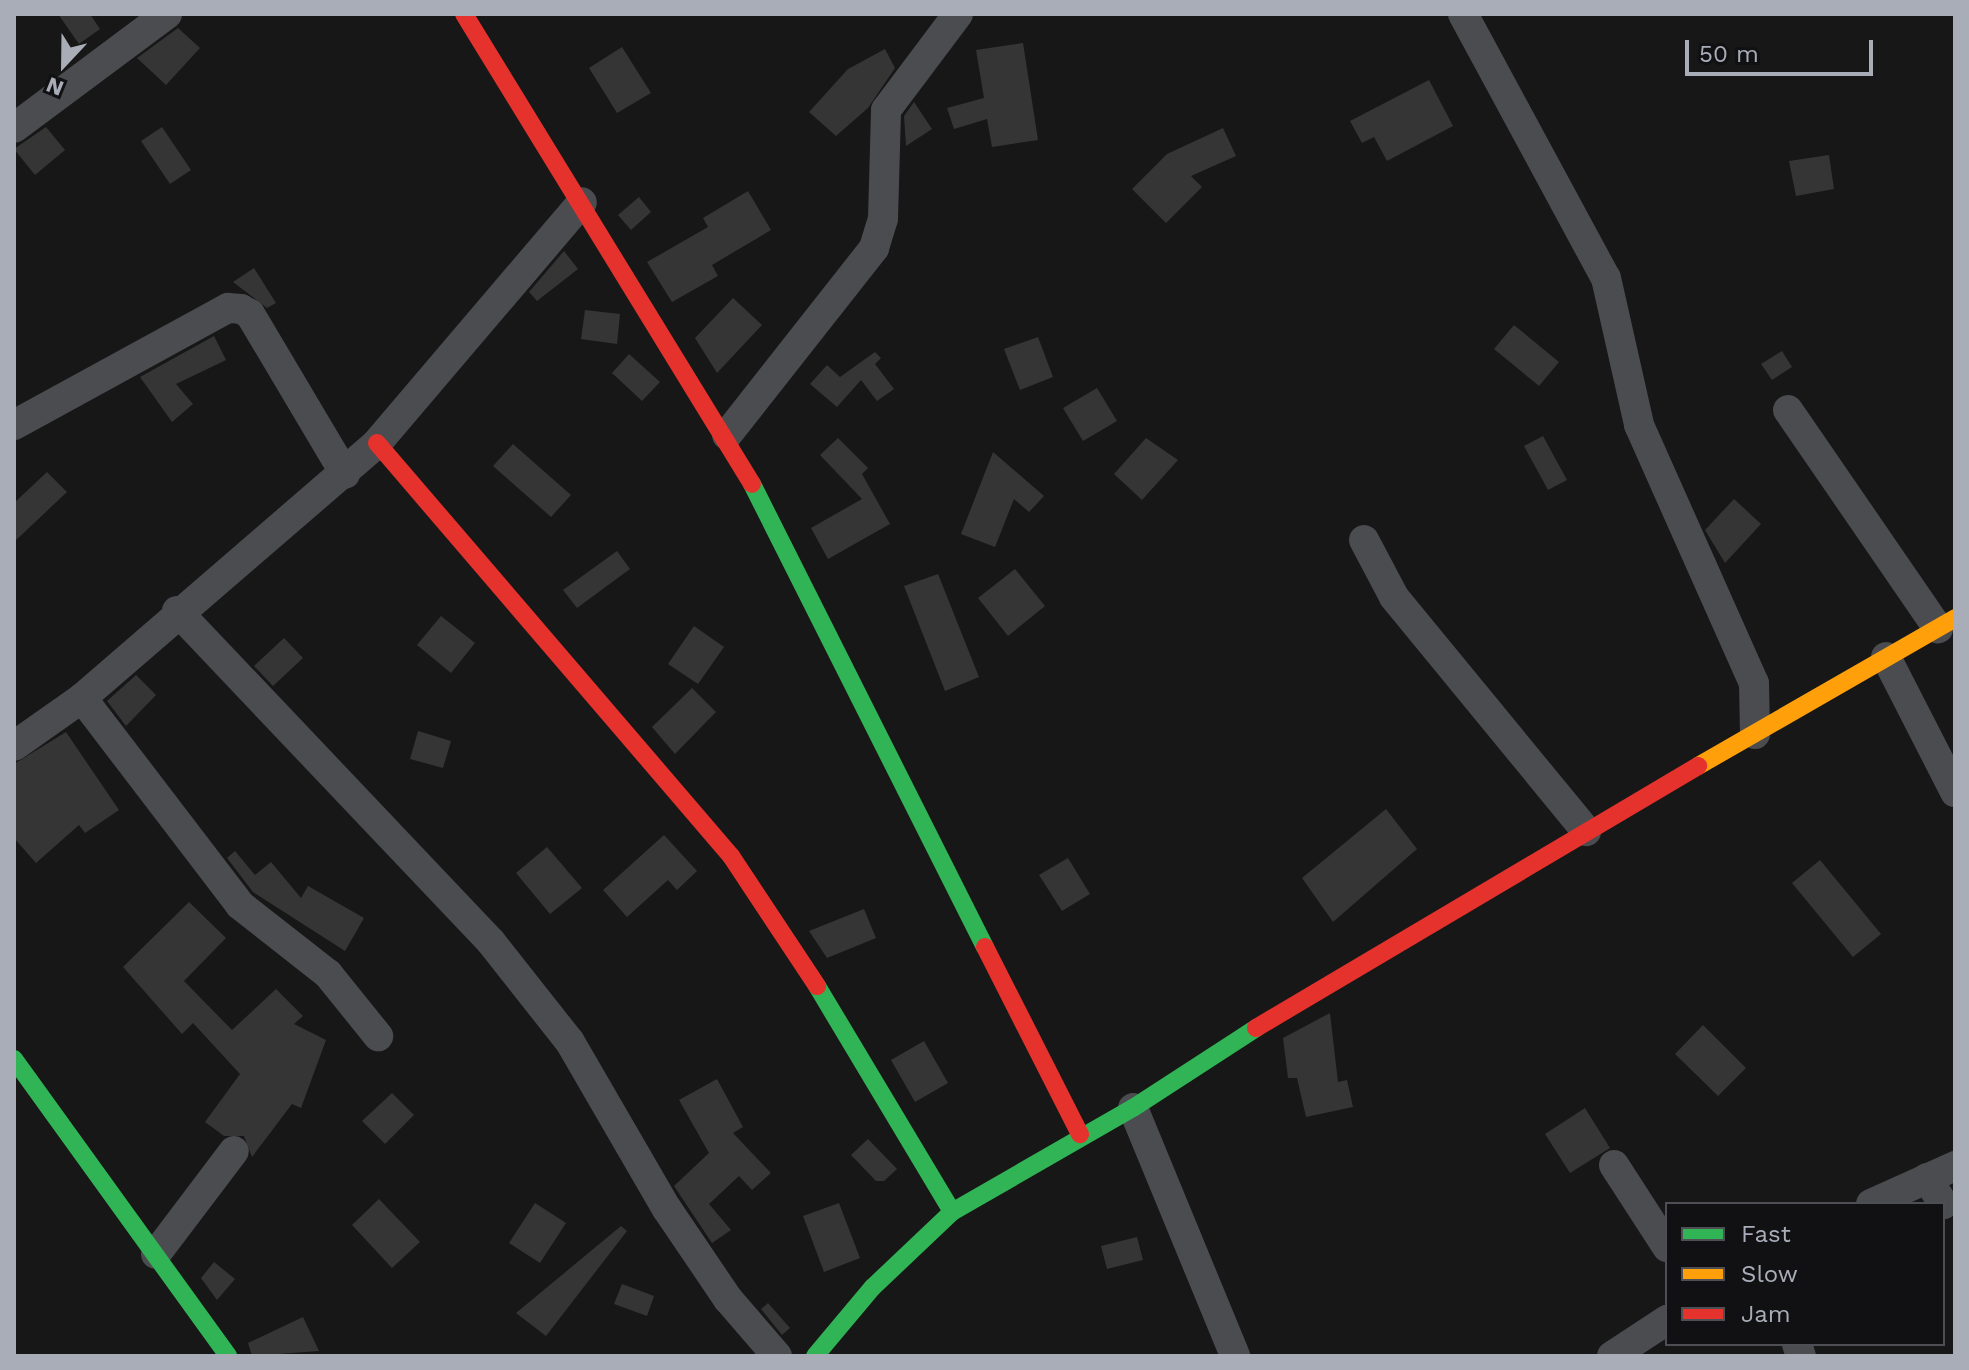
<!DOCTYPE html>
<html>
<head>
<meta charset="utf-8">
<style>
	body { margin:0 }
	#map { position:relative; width:1969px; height:1370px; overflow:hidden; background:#171717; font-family:"Work Sans",sans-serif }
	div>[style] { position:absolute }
	.building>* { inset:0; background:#353536 }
	.street>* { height:30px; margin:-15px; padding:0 15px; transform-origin:15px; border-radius:15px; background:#4b4c50 }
	.fast>* { height:18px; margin:-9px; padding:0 9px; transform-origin:9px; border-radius:9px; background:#30b455 }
	.slow>* { height:18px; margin:-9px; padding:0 9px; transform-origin:9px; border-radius:9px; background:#ff9f0a }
	.jam>* { height:18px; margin:-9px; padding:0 9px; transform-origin:9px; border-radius:9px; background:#e5322d }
	span { translate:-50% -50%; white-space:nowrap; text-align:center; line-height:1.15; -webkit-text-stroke:8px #111113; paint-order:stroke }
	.frame { position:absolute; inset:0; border:16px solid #a8adb8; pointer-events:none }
	.legend { position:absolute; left:1665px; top:1202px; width:280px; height:144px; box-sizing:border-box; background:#111113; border:2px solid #4d4f55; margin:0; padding:10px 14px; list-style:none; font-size:24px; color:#a8adb8 }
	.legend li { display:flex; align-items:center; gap:16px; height:40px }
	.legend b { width:40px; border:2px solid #4d4f55 }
	.north { position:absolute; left:24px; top:24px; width:80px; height:80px; -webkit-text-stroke:6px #111113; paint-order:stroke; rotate:202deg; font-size:22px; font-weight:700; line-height:32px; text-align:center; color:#a8adb8 }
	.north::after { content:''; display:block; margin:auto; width:28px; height:36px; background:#a8adb8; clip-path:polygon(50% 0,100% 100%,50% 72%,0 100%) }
	.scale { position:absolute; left:1685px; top:40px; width:188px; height:36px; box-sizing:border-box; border:4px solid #a8adb8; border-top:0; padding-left:10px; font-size:24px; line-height:28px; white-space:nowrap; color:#a8adb8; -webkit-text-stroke:6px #111113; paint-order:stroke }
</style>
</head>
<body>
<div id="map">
	<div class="building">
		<div style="clip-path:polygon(58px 14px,90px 14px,100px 29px,79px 44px)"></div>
		<div style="clip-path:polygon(178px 28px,200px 48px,166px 85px,137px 58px)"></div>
		<div style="clip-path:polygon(1023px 43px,1038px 140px,992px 147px,987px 119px,954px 129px,947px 108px,984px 98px,976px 50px)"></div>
		<div style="clip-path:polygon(622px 47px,651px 93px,617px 113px,589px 68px)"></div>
		<div style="clip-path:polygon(885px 49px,895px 68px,868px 108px,836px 136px,809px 112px,848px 69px)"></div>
		<div style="clip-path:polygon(1429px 80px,1453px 126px,1387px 161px,1374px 137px,1362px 143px,1350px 121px)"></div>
		<div style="clip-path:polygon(914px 102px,932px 129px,906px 146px,904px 116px)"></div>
		<div style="clip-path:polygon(46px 127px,65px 150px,35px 175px,14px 149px)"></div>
		<div style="clip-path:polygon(162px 127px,191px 170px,170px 184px,141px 141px)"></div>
		<div style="clip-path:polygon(1223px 128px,1236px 156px,1191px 176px,1202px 187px,1166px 223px,1132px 189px,1167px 154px)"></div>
		<div style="clip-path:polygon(1829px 155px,1834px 189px,1796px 196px,1789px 161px)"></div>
		<div style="clip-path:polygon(748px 191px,771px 230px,712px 265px,718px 276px,672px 302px,647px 262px,708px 227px,703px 218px)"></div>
		<div style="clip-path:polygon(639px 197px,651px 212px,631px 230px,618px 215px)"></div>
		<div style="clip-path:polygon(564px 251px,578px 269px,537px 301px,529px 292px)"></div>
		<div style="clip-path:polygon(254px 268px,276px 303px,267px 308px,233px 282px)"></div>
		<div style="clip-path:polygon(733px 298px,762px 325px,717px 373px,695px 338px)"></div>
		<div style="clip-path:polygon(585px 310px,620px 314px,617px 344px,581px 339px)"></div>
		<div style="clip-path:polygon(1514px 325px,1559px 362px,1539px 386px,1494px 349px)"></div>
		<div style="clip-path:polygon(214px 336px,226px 360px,176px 384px,193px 404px,172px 422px,140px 377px)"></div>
		<div style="clip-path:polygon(1038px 337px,1053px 377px,1020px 390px,1004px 349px)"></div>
		<div style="clip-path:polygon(1782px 351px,1792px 367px,1772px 380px,1761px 364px)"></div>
		<div style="clip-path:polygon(875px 352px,881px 358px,875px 364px,894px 389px,877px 401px,861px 380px,837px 407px,810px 384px,827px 365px,840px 377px)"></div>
		<div style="clip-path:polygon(629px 354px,660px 382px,642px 401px,612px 373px)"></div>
		<div style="clip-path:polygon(1097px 388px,1117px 421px,1083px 441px,1063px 408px)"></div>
		<div style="clip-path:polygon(1543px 436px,1567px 480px,1548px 490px,1524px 446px)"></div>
		<div style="clip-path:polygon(838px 438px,868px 468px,862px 474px,890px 524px,828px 559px,811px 528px,862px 499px,820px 455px)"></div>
		<div style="clip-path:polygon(1146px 438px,1178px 460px,1142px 500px,1114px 474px)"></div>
		<div style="clip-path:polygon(513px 444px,571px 495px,551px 517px,493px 466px)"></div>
		<div style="clip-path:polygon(993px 452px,1044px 496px,1029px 512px,1014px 499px,995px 547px,961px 534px)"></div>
		<div style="clip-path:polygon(47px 472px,67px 492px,14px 542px,14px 503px)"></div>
		<div style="clip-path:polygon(1734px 499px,1761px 524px,1725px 563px,1705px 530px)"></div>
		<div style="clip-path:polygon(617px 551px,630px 569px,577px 608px,563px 590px)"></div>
		<div style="clip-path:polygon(1015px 569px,1045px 606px,1008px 636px,978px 598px)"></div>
		<div style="clip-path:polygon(938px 574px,979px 677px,945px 691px,904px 586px)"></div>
		<div style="clip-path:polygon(441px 616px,475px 643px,451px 673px,417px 645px)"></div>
		<div style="clip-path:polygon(694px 626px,724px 647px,698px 684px,668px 664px)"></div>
		<div style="clip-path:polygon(284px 638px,303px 658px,273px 686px,254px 666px)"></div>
		<div style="clip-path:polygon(136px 675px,156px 695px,126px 726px,107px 701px)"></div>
		<div style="clip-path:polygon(692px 688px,716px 712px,675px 754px,652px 727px)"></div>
		<div style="clip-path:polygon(418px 731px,451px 741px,443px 768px,410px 759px)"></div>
		<div style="clip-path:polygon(66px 732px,119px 810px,85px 833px,79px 825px,36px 863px,14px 838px,14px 764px)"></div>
		<div style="clip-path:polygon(1386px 809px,1417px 849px,1333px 922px,1302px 878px)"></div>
		<div style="clip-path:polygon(664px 835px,697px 871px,677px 890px,668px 880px,627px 917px,603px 890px)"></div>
		<div style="clip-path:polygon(547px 847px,582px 888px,550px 914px,516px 873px)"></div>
		<div style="clip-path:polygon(235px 851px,255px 875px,271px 862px,301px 898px,308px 886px,364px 918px,345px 951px,253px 892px,227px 858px)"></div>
		<div style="clip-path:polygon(1068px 858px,1090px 894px,1062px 911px,1039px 875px)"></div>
		<div style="clip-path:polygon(1820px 860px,1881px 934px,1853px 957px,1792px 883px)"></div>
		<div style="clip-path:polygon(189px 902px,226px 938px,184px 981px,232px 1030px,276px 989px,303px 1016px,294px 1024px,326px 1040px,301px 1108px,292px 1104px,252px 1157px,244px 1136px,224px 1136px,205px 1122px,240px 1074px,193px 1023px,182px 1034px,123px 967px)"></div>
		<div style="clip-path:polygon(864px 909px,876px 938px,827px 958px,809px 931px)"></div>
		<div style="clip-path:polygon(1330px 1013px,1338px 1082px,1347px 1080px,1353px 1107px,1306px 1117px,1297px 1078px,1288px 1078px,1283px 1038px)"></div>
		<div style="clip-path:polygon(1703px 1025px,1746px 1068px,1718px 1096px,1675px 1054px)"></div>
		<div style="clip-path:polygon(924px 1041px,948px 1083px,915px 1102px,891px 1060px)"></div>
		<div style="clip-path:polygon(717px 1079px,743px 1127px,733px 1133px,771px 1173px,752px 1190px,739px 1176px,709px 1204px,731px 1230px,712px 1243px,674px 1186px,709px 1153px,679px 1100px)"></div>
		<div style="clip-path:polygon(392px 1093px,414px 1115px,385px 1144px,362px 1121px)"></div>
		<div style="clip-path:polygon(1585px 1108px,1610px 1148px,1570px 1173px,1545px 1134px)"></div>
		<div style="clip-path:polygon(868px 1139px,897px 1169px,884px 1181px,876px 1181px,851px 1155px)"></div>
		<div style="clip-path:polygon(379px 1199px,420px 1242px,392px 1268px,352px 1225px)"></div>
		<div style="clip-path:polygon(535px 1203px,566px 1223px,540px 1263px,509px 1243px)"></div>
		<div style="clip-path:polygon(839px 1203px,860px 1258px,824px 1272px,803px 1216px)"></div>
		<div style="clip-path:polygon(621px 1226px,627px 1231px,546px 1336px,516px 1313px)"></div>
		<div style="clip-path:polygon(1137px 1237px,1143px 1260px,1107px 1269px,1101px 1246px)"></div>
		<div style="clip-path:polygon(214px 1262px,235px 1279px,217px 1300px,201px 1278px)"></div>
		<div style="clip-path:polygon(622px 1284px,654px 1296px,647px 1316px,614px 1304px)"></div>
		<div style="clip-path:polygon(768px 1303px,790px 1328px,782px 1335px,761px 1309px)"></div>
		<div style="clip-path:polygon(303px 1317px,319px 1351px,252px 1356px,248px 1343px)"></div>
	</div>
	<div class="street">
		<div style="left:1463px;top:14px;width:300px;rotate:61.6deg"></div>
		<div style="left:1606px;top:278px;width:151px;rotate:77.3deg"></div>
		<div style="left:1639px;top:425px;width:282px;rotate:66deg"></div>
		<div style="left:1754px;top:683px;width:51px;rotate:88.9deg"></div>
		<div style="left:14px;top:128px;width:191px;rotate:-36.7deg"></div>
		<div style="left:1788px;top:410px;width:265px;rotate:55.5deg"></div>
		<div style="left:14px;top:425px;width:244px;rotate:-28.7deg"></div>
		<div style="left:228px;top:308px;width:13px;rotate:4deg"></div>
		<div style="left:241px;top:309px;width:10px;rotate:29deg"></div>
		<div style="left:250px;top:314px;width:186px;rotate:59.3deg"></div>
		<div style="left:727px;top:435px;width:238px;rotate:-51.8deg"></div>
		<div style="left:874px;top:248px;width:30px;rotate:-73deg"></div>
		<div style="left:883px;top:219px;width:109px;rotate:-88.4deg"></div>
		<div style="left:886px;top:110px;width:120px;rotate:-53.1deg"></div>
		<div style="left:1364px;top:540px;width:64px;rotate:62.2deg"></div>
		<div style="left:1394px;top:597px;width:303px;rotate:50.6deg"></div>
		<div style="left:177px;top:611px;width:456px;rotate:46.5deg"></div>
		<div style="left:491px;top:942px;width:127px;rotate:51.7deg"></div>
		<div style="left:570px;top:1042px;width:193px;rotate:59.9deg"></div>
		<div style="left:667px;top:1209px;width:109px;rotate:55.9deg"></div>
		<div style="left:728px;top:1299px;width:75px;rotate:49.3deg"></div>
		<div style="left:1886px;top:657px;width:152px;rotate:62.9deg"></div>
		<div style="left:82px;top:698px;width:260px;rotate:52.6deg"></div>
		<div style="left:240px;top:905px;width:112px;rotate:38.1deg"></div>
		<div style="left:328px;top:974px;width:80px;rotate:51.1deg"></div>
		<div style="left:14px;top:746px;width:83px;rotate:-35.2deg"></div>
		<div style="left:82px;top:698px;width:390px;rotate:-40.8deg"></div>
		<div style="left:377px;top:443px;width:316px;rotate:-49.6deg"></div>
		<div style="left:1133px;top:1108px;width:268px;rotate:67.6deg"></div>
		<div style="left:1614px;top:1165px;width:98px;rotate:57.1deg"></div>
		<div style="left:1927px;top:1178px;width:31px;rotate:58deg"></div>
		<div style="left:1871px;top:1204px;width:92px;rotate:-24.3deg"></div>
		<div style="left:156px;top:1254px;width:129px;rotate:-52.9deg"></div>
		<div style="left:1797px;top:1344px;width:13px;rotate:72deg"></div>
		<div style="left:1612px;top:1356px;width:66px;rotate:-33.2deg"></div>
	</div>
	<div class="fast">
		<div style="left:752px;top:484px;width:518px;rotate:63.29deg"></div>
		<div style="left:817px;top:986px;width:263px;rotate:59.1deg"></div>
		<div style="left:14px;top:1059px;width:366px;rotate:54.2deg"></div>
		<div style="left:815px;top:1356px;width:90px;rotate:-50deg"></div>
		<div style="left:873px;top:1287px;width:109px;rotate:-43.5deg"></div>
		<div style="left:952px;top:1212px;width:209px;rotate:-29.9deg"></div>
		<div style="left:1133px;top:1108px;width:147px;rotate:-33deg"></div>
	</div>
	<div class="slow">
		<div style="left:1698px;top:766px;width:297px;rotate:-29.9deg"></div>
	</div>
	<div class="jam">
		<div style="left:464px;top:14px;width:551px;rotate:58.5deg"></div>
		<div style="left:377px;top:443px;width:544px;rotate:49.4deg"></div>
		<div style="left:731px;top:856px;width:156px;rotate:56.5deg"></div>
		<div style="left:985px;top:947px;width:210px;rotate:63.1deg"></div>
		<div style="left:1256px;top:1028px;width:514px;rotate:-30.66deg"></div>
	</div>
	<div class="frame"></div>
	<ul class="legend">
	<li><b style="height:10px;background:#30b455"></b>Fast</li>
	<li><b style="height:10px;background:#ff9f0a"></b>Slow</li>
	<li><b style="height:10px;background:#e5322d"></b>Jam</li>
	</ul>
	<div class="north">N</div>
	<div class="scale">50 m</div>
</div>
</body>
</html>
